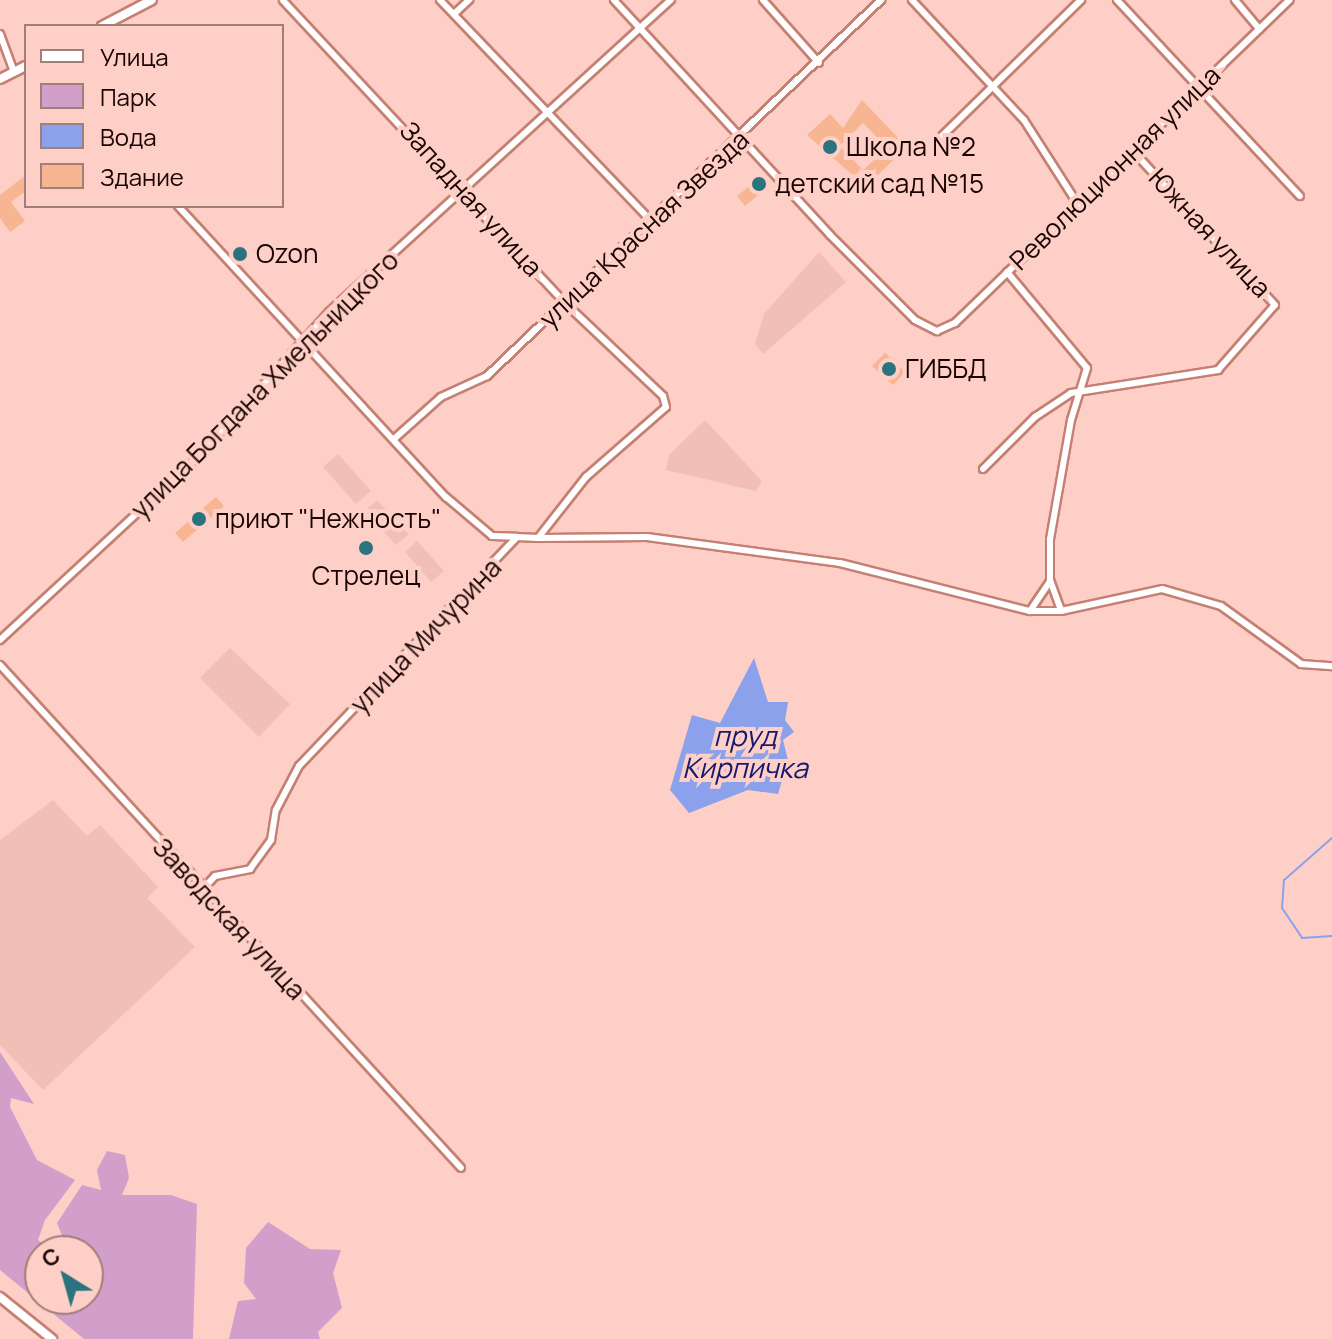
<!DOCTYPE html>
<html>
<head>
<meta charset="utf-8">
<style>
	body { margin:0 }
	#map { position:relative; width:1332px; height:1339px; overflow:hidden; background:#fdcfc6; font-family:Manrope,sans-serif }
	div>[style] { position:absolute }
	.built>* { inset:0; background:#f1bfb5 }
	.green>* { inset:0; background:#d29fcb }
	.water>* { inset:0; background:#8ba1ec }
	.stream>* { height:2px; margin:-1px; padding:0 1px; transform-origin:1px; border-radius:1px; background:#8ba1ec }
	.building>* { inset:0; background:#f7b691 }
	.roads { filter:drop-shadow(2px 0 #c58073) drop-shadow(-2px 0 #c58073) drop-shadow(0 2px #c58073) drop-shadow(0 -2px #c58073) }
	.minor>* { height:6px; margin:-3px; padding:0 3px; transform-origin:3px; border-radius:3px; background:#fff }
	.tertiary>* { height:8px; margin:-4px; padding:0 4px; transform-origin:4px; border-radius:4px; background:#fff }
	.dots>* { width:22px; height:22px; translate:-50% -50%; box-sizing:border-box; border:4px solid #fdcfc6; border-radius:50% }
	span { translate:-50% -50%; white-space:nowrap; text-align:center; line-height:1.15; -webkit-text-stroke:8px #fdcfc6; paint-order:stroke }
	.poi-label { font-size:26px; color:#1a0402 }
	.left { translate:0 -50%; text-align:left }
	.street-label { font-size:26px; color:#1a0402 }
	.water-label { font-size:28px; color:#16196f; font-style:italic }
	.legend { position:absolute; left:24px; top:24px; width:260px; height:184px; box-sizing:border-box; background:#fdcfc6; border:2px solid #a27e78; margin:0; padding:10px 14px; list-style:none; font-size:24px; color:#1a0402 }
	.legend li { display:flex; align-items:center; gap:16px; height:40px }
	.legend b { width:40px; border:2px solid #a27e78 }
	.north { position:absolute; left:24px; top:1235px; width:80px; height:80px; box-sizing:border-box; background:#fdcfc6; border:2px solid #a27e78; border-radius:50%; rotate:323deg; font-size:22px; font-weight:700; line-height:32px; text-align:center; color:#1a0402 }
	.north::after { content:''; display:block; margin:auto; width:28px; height:36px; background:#2c737f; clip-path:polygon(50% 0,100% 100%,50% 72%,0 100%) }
</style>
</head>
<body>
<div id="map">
	<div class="built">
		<div style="clip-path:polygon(819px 252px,846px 282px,763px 354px,755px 344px,764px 314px)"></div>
		<div style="clip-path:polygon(705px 420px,762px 481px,756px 491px,666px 470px,669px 455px)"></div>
		<div style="clip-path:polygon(338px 454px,371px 491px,356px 504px,323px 467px)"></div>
		<div style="clip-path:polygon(377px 500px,409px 534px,396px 545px,365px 511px)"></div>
		<div style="clip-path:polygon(417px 541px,444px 571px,431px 582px,405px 552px)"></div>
		<div style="clip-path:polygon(230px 648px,290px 704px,259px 737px,200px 678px)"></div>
		<div style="clip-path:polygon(53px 800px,87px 836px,100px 825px,158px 887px,147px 898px,195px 947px,43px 1090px,0 1045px,0 840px)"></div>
	</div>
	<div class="green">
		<div style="clip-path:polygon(evenodd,0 1052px,34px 1104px,11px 1098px,10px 1107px,37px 1160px,75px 1180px,45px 1220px,38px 1240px,50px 1249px,64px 1241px,57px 1223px,82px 1185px,101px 1190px,97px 1170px,107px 1151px,125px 1155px,129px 1178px,122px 1195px,171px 1195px,197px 1204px,193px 1339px,84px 1339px,0 1270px,0 1052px,88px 1251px,88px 1299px,40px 1299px,40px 1251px,88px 1251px)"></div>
		<div style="clip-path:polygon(268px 1222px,310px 1249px,341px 1250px,333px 1273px,342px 1308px,318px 1332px,320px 1339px,229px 1339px,238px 1301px,256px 1299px,244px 1283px,246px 1248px)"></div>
	</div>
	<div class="water">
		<div style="clip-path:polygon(754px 658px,768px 702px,788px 702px,785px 720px,794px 732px,783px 740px,788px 760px,778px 794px,748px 790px,689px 813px,670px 790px,692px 715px,720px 723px)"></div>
	</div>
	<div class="stream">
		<div style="left:1332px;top:838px;width:64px;rotate:138.8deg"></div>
		<div style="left:1284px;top:880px;width:28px;rotate:94deg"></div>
		<div style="left:1282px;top:908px;width:36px;rotate:56deg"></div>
		<div style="left:1302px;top:938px;width:30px;rotate:-4deg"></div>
	</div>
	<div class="building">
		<div style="clip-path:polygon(evenodd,862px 100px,907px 147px,857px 195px,848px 186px,856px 178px,807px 135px,830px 114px,843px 128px,862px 100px,863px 123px,887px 148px,863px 170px,840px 146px,863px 123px)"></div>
		<div style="clip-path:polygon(26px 175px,26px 191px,11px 202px,25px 221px,10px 232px,0 218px,0 195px)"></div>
		<div style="clip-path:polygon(761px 177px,769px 186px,745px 206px,737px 196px)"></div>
		<div style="clip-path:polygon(885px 353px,905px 372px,893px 385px,872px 366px)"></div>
		<div style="clip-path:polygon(216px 497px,224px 506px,183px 542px,175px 533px)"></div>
	</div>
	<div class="roads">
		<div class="minor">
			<div style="left:440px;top:0;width:306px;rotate:46.3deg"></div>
			<div style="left:614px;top:0;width:319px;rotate:47.4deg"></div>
			<div style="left:830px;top:235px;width:120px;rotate:45deg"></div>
			<div style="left:915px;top:320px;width:25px;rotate:27deg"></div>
			<div style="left:937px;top:331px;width:20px;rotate:-24deg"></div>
			<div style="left:955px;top:323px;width:465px;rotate:-44deg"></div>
			<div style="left:763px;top:0;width:84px;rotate:48.4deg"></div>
			<div style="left:912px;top:0;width:164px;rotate:47deg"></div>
			<div style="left:1024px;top:120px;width:98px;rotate:57.4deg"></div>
			<div style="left:1117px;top:0;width:268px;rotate:47deg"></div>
			<div style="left:1235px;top:0;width:38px;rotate:50deg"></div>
			<div style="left:454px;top:14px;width:21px;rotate:-43deg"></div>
			<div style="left:0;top:34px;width:40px;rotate:69.8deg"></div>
			<div style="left:939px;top:139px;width:199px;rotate:-44.4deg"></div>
			<div style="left:178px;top:206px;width:396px;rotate:47.4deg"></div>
			<div style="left:446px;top:497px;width:60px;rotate:40.3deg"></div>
			<div style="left:492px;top:536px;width:25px;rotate:2deg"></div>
			<div style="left:1007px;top:272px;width:125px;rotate:50.2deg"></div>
			<div style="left:1087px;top:368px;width:54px;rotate:107.1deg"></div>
			<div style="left:1071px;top:420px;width:121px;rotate:100deg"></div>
			<div style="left:1050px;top:539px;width:41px;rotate:90deg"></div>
			<div style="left:1050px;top:580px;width:33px;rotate:70deg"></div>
			<div style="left:394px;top:439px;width:63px;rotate:-41.8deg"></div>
			<div style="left:441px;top:397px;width:51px;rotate:-24.5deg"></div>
			<div style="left:487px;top:376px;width:545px;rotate:-43.66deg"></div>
			<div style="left:983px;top:469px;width:74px;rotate:-45deg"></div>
			<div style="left:1035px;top:417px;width:43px;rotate:-33.7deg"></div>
			<div style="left:1071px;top:393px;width:149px;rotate:-8.9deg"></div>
			<div style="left:1218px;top:370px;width:86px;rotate:-48.8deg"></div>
			<div style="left:1275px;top:305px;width:209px;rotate:-132.7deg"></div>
			<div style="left:540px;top:538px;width:107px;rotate:-0.5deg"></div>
			<div style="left:647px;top:537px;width:195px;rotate:7.7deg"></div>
			<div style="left:840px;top:563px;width:196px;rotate:14.2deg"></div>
			<div style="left:1030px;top:611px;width:31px"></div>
			<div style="left:1061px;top:611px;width:103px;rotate:-12.3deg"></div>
			<div style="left:1162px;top:589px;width:61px;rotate:16.1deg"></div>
			<div style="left:1221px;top:606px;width:99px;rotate:35.9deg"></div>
			<div style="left:1301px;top:664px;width:31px;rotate:4deg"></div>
			<div style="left:1030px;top:611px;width:36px;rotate:-56deg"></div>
			<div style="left:0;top:640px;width:271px;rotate:-42.8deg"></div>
			<div style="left:199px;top:456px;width:194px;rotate:-47.9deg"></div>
			<div style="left:329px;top:312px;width:463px;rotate:-42.4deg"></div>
			<div style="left:0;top:665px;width:682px;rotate:47.49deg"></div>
			<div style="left:202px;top:890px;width:19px;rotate:-47deg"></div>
			<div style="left:215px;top:876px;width:36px;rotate:-11deg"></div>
			<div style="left:250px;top:869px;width:36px;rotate:-54deg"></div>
			<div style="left:271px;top:840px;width:30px;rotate:-81deg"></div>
			<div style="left:276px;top:810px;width:50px;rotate:-62.4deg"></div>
			<div style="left:299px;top:766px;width:316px;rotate:-46.4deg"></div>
			<div style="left:517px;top:537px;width:21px;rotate:3deg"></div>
			<div style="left:538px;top:538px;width:78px;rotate:-51.8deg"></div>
			<div style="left:586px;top:477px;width:106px;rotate:-41.2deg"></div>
			<div style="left:666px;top:407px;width:11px;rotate:-105deg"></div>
			<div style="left:663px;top:396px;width:134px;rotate:-136.5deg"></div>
			<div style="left:566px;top:304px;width:415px;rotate:-133deg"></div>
		</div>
		<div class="tertiary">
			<div style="left:102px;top:26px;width:56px;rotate:-27.5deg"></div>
			<div style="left:0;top:79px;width:29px;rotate:-27deg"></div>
			<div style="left:0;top:1297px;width:67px;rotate:38.9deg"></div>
		</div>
	</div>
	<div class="dots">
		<div style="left:830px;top:147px;background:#2c737f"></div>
		<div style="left:759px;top:184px;background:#2c737f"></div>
		<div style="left:240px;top:254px;background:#2c737f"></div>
		<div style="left:889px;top:369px;background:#2c737f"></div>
		<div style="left:199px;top:519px;background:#2c737f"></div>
		<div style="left:366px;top:548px;background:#2c737f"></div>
	</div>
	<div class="poi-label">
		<span class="left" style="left:846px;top:147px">Школа №2</span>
		<span class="left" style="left:775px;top:184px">детский сад №15</span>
		<span class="left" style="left:256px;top:254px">Ozon</span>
		<span class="left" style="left:905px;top:369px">ГИББД</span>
		<span class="left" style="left:215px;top:519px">приют "Нежность"</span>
		<span style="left:366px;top:576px">Стрелец</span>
	</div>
	<div class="street-label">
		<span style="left:1115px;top:168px;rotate:-44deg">Революционная улица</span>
		<span style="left:471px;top:199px;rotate:48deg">Западная улица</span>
		<span style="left:644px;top:229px;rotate:-43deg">улица Красная Звезда</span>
		<span style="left:1210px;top:233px;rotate:47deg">Южная улица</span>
		<span style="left:265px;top:385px;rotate:-45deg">улица Богдана Хмельницкого</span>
		<span style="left:426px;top:636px;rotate:-46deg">улица Мичурина</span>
		<span style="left:229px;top:919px;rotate:47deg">Заводская улица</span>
	</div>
	<div class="water-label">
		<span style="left:745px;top:751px">пруд<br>Кирпичка</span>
	</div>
	<ul class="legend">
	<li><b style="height:10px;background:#fff"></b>Улица</li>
	<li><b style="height:22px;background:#d29fcb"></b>Парк</li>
	<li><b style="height:22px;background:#8ba1ec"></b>Вода</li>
	<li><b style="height:22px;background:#f7b691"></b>Здание</li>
	</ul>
	<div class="north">С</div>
</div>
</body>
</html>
